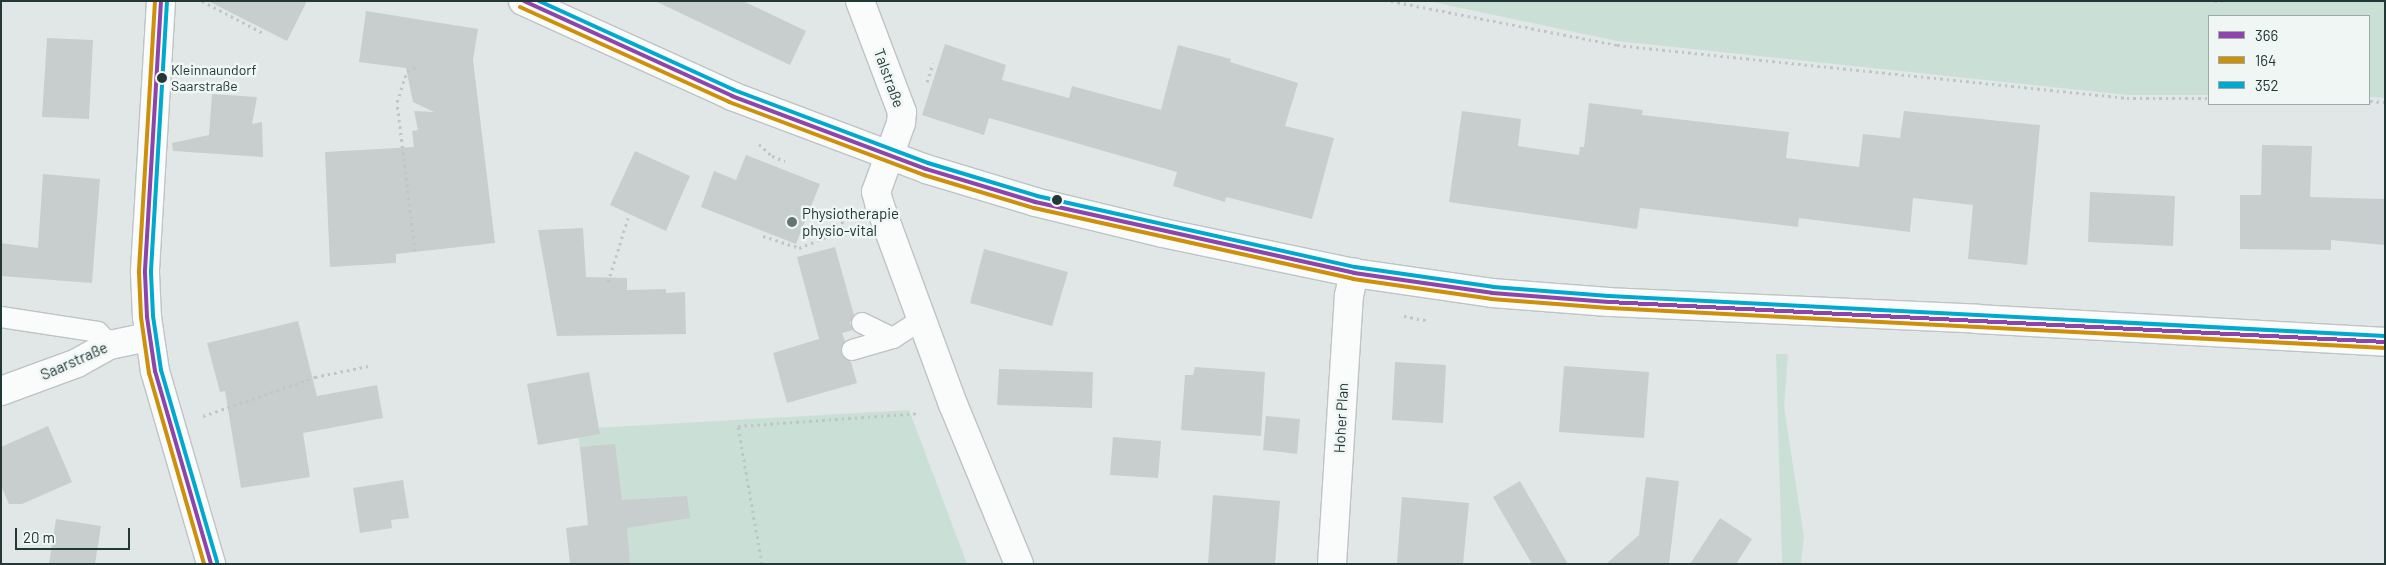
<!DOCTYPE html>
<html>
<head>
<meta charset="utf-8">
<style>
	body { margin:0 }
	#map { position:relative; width:2386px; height:565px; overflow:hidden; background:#e1e7e6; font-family:Barlow,sans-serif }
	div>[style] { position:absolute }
	.green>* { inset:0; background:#cae0d6 }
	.building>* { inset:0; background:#c8cecd }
	.path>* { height:3px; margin-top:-1.5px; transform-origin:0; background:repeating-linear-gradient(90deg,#bfc7c6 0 2.5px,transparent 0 6.5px) }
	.roads { filter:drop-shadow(1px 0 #bec3c3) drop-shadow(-1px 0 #bec3c3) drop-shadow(0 1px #bec3c3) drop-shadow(0 -1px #bec3c3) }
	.service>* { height:20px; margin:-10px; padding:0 10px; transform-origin:10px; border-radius:10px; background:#fafbfb }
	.minor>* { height:28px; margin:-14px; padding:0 14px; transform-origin:14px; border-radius:14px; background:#fafbfb }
	.tertiary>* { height:28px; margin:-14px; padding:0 14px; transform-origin:14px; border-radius:14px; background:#fafbfb }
	.bus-1>* { height:4px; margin:-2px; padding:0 2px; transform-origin:2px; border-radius:2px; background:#8e44ad }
	.bus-2>* { height:4px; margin:-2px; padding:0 2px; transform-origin:2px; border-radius:2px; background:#cc900b }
	.bus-3>* { height:4px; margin:-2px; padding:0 2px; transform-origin:2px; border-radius:2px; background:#00a9ce }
	.dots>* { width:14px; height:14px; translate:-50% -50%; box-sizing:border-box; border:2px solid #eff6f4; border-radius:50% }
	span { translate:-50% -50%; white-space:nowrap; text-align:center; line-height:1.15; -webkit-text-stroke:5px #eff6f4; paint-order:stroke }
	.bus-label { font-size:14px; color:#213837 }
	.left { translate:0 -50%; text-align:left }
	.street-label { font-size:15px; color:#213837 }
	.poi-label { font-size:15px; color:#213837 }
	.frame { position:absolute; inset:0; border:2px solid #213837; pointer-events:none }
	.legend { position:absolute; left:2208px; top:15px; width:162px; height:90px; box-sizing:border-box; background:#eff6f4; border:1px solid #9daaa8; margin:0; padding:6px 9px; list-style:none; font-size:15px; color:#213837 }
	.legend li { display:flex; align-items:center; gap:10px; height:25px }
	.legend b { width:25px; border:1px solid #9daaa8 }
	.scale { position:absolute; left:15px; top:528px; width:115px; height:22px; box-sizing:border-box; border:2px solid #213837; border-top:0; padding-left:6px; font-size:15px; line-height:18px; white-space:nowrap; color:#213837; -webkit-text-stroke:4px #eff6f4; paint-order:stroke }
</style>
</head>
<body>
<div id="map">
	<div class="green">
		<div style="clip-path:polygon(1428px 1px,2385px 1px,2385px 98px,2370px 97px,2370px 16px,2210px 16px,2210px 95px,2127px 95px,1617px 41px)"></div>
		<div style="clip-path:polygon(1776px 354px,1788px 354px,1784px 407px,1804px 537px,1801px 564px,1782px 564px)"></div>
		<div style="clip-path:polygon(909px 410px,967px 564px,599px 564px,577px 429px)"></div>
	</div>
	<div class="building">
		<div style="clip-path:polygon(208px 1px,307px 1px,287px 41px)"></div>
		<div style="clip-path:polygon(655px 1px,743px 1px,806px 31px,790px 65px)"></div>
		<div style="clip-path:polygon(366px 11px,478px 29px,473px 60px,495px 243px,396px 254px,396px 263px,330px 267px,325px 152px,414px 147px,412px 131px,418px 130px,414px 111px,434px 112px,413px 102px,406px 68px,359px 62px)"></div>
		<div style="clip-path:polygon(47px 38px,93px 40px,89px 119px,42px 117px)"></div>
		<div style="clip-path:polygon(945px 44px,1006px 65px,1002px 80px,1069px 98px,1072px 86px,1161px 110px,1178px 45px,1231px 59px,1230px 62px,1298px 83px,1285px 126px,1334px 138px,1312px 219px,1226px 197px,1225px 202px,1173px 186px,1177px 172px,989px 118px,984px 135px,922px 115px)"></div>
		<div style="clip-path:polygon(212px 94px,257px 97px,252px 124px,262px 122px,263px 157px,173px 151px,172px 143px,209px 135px)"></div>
		<div style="clip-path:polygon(1589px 103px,1643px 110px,1642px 115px,1789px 132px,1786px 158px,1859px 167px,1863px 134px,1900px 138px,1904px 111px,2040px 125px,2027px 265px,1968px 259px,1973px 205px,1913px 198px,1910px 232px,1799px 218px,1798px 227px,1640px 208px,1637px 229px,1449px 202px,1462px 111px,1521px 119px,1518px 146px,1579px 155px,1580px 147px,1584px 147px)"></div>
		<div style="clip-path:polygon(2262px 145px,2312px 146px,2310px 197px,2385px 199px,2385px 245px,2331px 240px,2331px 250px,2240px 249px,2240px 195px,2261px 195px)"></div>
		<div style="clip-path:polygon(635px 151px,690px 176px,666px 231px,610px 205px)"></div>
		<div style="clip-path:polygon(746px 155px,820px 184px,796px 244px,701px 207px,714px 171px,736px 180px)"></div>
		<div style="clip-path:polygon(43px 174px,100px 179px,92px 283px,1px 276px,1px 243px,38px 248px)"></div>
		<div style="clip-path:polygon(2090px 192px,2175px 196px,2173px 246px,2088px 242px)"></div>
		<div style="clip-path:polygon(583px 228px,586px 277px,627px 278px,627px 290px,666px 289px,666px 293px,685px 292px,686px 334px,557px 336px,538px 230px)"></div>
		<div style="clip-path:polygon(835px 247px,854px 315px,850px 323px,853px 330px,842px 333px,845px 341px,841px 353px,851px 362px,857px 383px,787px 403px,773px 353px,819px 339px,797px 257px)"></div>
		<div style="clip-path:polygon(984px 249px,1068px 272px,1052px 326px,970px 303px)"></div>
		<div style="clip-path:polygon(298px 321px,317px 396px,377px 385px,383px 418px,303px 433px,310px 477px,241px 488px,225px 391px,220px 392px,207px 343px)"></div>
		<div style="clip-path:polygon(1395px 362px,1446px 365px,1443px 423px,1392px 420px)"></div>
		<div style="clip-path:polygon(1564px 366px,1649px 372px,1644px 438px,1559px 432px)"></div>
		<div style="clip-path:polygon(1195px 367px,1265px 372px,1261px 436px,1181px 430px,1185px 375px,1193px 375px)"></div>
		<div style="clip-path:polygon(999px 369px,1093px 372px,1092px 408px,997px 405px)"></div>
		<div style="clip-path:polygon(589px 372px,600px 434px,538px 445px,527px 384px)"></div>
		<div style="clip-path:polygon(1266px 416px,1300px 419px,1297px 454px,1263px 450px)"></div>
		<div style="clip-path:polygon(48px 426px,72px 482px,22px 504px,9px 504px,1px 486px,1px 447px)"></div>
		<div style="clip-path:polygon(1113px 437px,1161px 441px,1158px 478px,1110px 475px)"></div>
		<div style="clip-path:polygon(615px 444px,622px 500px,687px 496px,690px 518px,627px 528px,630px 564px,570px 564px,566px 528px,588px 525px,580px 447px)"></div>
		<div style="clip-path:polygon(1646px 477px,1679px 481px,1669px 564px,1606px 564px,1639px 535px)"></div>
		<div style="clip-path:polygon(403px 480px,409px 518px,391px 520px,392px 528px,360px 533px,353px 488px)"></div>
		<div style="clip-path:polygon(1520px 481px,1568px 564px,1532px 564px,1493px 497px)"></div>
		<div style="clip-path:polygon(1213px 495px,1280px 501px,1275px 564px,1208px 564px)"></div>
		<div style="clip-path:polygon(1402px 497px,1469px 503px,1463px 564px,1397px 564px)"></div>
		<div style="clip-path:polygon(1720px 518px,1752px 539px,1736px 564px,1690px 564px)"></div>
		<div style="clip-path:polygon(56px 519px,101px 526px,95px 564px,49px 564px)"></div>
	</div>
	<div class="path">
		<div style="left:202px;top:1px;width:71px;rotate:27.6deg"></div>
		<div style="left:1391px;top:1px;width:230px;rotate:11deg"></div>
		<div style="left:1617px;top:45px;width:513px;rotate:5.93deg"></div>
		<div style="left:2127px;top:98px;width:83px"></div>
		<div style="left:2214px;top:1px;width:9px"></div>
		<div style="left:927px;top:82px;width:20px;rotate:-72deg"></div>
		<div style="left:2370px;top:101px;width:15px;rotate:4deg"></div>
		<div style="left:759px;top:144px;width:18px;rotate:43deg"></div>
		<div style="left:772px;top:156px;width:14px;rotate:21deg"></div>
		<div style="left:763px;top:236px;width:38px;rotate:18deg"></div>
		<div style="left:799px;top:248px;width:29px;rotate:-22deg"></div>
		<div style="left:826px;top:237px;width:15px;rotate:-53deg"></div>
		<div style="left:835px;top:225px;width:15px;rotate:-23deg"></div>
		<div style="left:415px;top:251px;width:150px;rotate:-96.9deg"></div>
		<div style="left:397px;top:102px;width:33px;rotate:-72deg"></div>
		<div style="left:407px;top:71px;width:12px;rotate:-24deg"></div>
		<div style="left:608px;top:282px;width:67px;rotate:-72.6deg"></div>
		<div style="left:1404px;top:316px;width:25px;rotate:11deg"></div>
		<div style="left:203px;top:416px;width:119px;rotate:-19.2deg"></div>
		<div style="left:315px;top:377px;width:54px;rotate:-11.7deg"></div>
		<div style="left:762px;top:564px;width:140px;rotate:-99.9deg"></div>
		<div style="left:738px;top:426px;width:180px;rotate:-4.1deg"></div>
	</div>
	<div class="roads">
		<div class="service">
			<div style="left:1px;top:317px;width:98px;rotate:8.8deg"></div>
			<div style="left:98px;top:332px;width:18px;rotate:47deg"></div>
			<div style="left:862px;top:323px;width:34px;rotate:26deg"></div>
			<div style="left:852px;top:350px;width:43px;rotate:-16.3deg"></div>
			<div style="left:893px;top:338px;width:33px;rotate:-33deg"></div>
		</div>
		<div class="minor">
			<div style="left:161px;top:1px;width:272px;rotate:93.4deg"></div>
			<div style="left:145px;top:273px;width:44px;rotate:87.4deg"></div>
			<div style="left:147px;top:317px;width:55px;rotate:81.6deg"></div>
			<div style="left:155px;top:371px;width:201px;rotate:73.8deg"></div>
			<div style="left:860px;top:1px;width:119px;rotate:69.3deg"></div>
			<div style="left:902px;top:112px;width:11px;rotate:95deg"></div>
			<div style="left:901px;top:123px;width:73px;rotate:109.9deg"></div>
			<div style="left:876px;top:192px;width:15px;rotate:74deg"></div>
			<div style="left:880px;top:206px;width:211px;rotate:69.8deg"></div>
			<div style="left:953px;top:404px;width:173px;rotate:67.6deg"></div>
			<div style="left:1px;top:391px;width:81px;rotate:-20.2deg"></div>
			<div style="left:77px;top:363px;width:38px;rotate:-29deg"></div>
			<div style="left:110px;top:345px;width:40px;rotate:-12deg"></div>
			<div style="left:1332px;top:564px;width:269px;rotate:-86.4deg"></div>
			<div style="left:1349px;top:296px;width:24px;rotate:-78deg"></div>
		</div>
		<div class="tertiary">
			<div style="left:523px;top:1px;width:230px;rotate:24.4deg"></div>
			<div style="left:732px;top:96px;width:207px;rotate:20.6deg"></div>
			<div style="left:926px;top:169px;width:114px;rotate:16.8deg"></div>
			<div style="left:1035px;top:202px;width:132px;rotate:13.6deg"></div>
			<div style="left:1163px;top:233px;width:195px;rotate:11.8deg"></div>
			<div style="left:1354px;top:273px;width:139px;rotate:8.2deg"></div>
			<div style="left:1492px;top:293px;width:117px;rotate:4.4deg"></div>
			<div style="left:1609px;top:302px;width:368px;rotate:2.6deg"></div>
			<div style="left:1977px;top:319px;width:409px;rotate:3.2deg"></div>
		</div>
	</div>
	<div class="bus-1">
		<div style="left:161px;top:1px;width:272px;rotate:93.4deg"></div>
		<div style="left:145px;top:273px;width:44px;rotate:87.4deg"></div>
		<div style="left:147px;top:317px;width:55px;rotate:81.6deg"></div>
		<div style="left:155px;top:371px;width:201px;rotate:73.8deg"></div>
		<div style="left:524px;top:1px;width:229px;rotate:24.5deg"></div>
		<div style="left:732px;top:96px;width:207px;rotate:20.6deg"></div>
		<div style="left:926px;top:169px;width:114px;rotate:16.8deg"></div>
		<div style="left:1035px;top:202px;width:327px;rotate:12.5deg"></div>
		<div style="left:1354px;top:273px;width:139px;rotate:8.2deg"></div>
		<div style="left:1492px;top:293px;width:117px;rotate:4.4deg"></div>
		<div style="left:1609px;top:302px;width:777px;rotate:2.95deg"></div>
	</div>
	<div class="bus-2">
		<div style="left:155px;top:1px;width:272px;rotate:93.4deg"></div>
		<div style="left:139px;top:273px;width:44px;rotate:87.4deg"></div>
		<div style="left:141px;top:317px;width:57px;rotate:81.9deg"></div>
		<div style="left:149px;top:373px;width:199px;rotate:73.9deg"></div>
		<div style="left:520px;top:7px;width:230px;rotate:24.4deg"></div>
		<div style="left:729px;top:102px;width:208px;rotate:20.5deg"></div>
		<div style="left:924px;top:175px;width:115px;rotate:16.7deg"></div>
		<div style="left:1034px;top:208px;width:327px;rotate:12.5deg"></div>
		<div style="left:1353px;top:279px;width:139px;rotate:8.2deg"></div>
		<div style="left:1491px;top:299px;width:118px;rotate:4.4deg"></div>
		<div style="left:1609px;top:308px;width:777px;rotate:2.95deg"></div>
	</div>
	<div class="bus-3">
		<div style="left:167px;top:1px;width:272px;rotate:93.4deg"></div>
		<div style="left:151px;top:273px;width:43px;rotate:87.3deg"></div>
		<div style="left:153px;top:316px;width:55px;rotate:81.6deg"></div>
		<div style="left:161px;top:370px;width:200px;rotate:73.7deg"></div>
		<div style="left:539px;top:1px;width:214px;rotate:24.5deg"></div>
		<div style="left:734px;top:90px;width:207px;rotate:20.6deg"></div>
		<div style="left:928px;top:163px;width:114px;rotate:16.8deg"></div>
		<div style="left:1037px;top:196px;width:326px;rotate:12.6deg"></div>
		<div style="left:1355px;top:267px;width:139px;rotate:8.2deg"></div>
		<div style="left:1493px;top:287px;width:116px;rotate:4.4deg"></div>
		<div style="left:1609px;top:296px;width:777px;rotate:2.95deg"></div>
	</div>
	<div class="dots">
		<div style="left:162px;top:78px;background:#213837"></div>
		<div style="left:1057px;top:200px;background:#213837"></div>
		<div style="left:792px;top:222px;background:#647574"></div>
	</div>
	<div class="bus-label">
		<span class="left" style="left:171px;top:78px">Kleinnaundorf<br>Saarstraße</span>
	</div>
	<div class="street-label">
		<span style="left:889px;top:78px;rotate:70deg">Talstraße</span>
		<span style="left:74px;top:361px;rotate:-24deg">Saarstraße</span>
		<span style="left:1341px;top:418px;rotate:-87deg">Hoher Plan</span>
	</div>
	<div class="poi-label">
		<span class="left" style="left:802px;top:222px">Physiotherapie<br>physio-vital</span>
	</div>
	<div class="frame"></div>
	<ul class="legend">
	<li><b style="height:6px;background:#8e44ad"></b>366</li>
	<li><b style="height:6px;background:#cc900b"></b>164</li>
	<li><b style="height:6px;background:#00a9ce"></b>352</li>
	</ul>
	<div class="scale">20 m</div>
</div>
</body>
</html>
